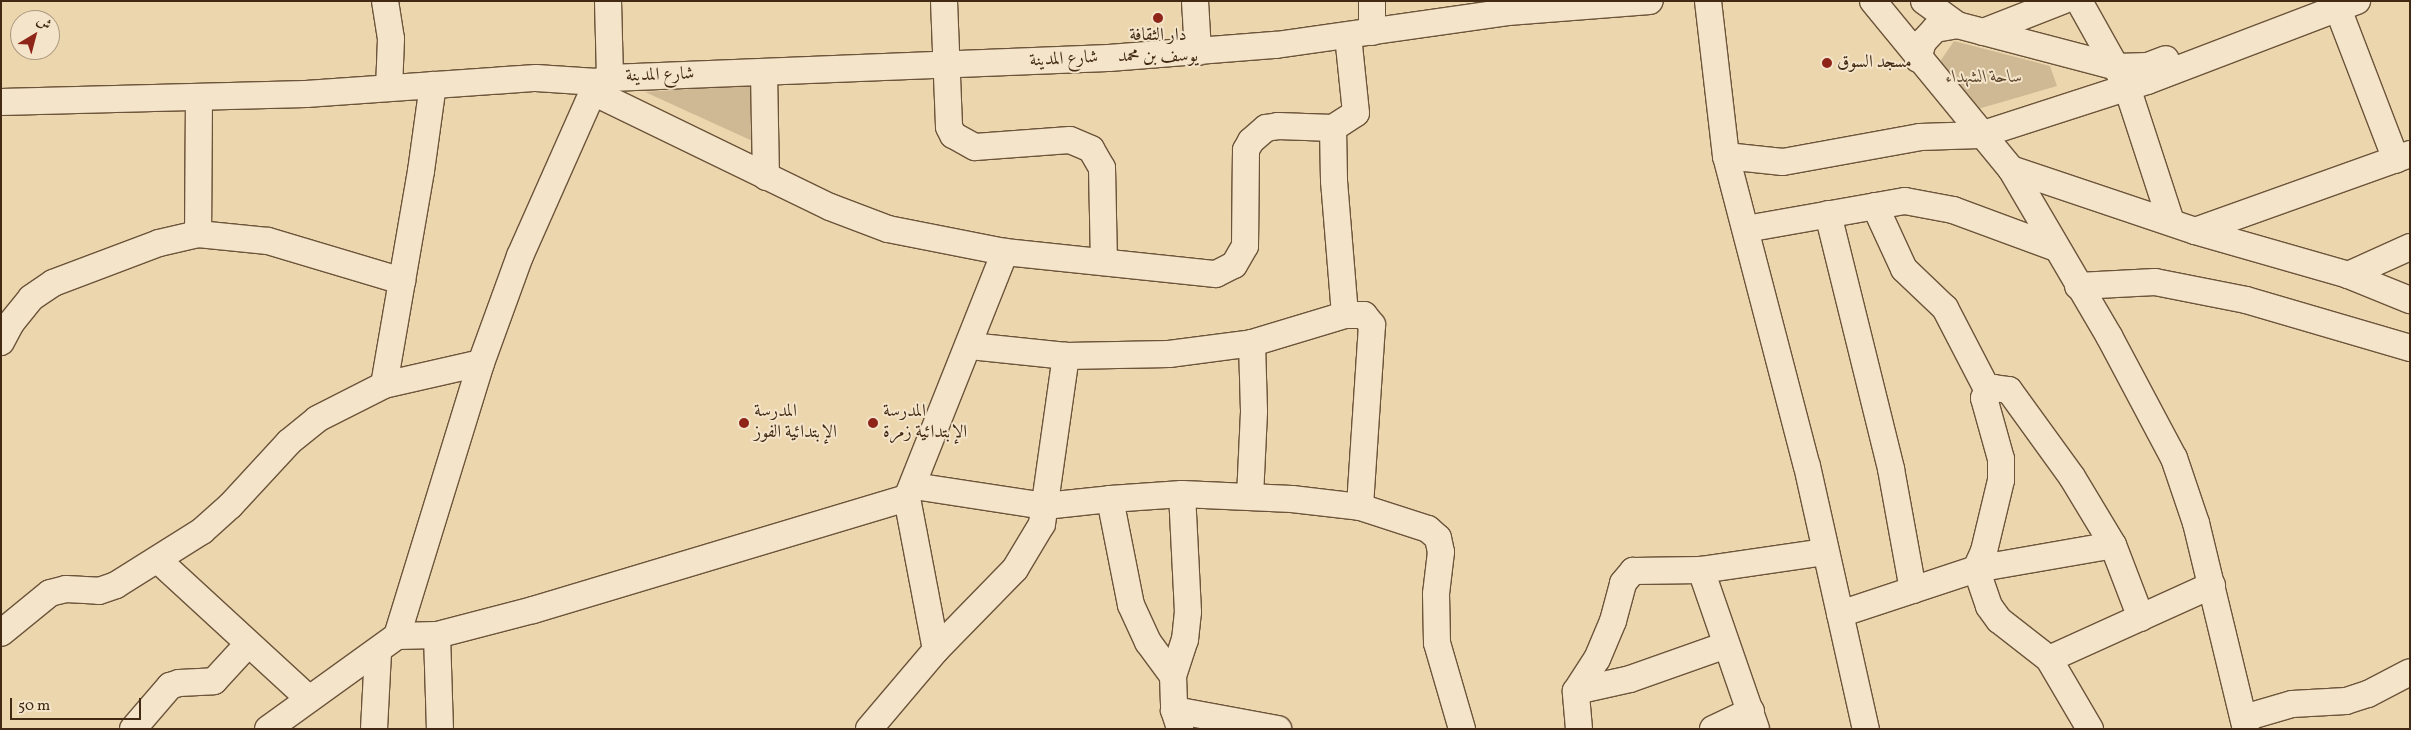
<!DOCTYPE html>
<html>
<head>
<meta charset="utf-8">
<style>
	body { margin:0 }
	#map { position:relative; width:2411px; height:730px; overflow:hidden; background:#ecd6ae; font-family:Vollkorn,Amiri,serif }
	div>[style] { position:absolute }
	.green>* { inset:0; background:#cfb994 }
	.roads { filter:drop-shadow(1px 0 #6c543a) drop-shadow(-1px 0 #6c543a) drop-shadow(0 1px #6c543a) drop-shadow(0 -1px #6c543a) }
	.minor>* { height:26px; margin:-13px; padding:0 13px; transform-origin:13px; border-radius:13px; background:#f3e4ca }
	.dots>* { width:14px; height:14px; translate:-50% -50%; box-sizing:border-box; border:2px solid #f3e4ca; border-radius:50% }
	span { translate:-50% -50%; white-space:nowrap; text-align:center; line-height:1.15; -webkit-text-stroke:4px #f3e4ca; paint-order:stroke }
	.poi-label { font-size:18px; color:#422913 }
	.left { translate:0 -50%; text-align:left }
	.street-label { font-size:18px; color:#422913 }
	.park-label { font-size:18px; color:#5e462d; font-style:italic }
	.frame { position:absolute; inset:0; border:2px solid #422913; pointer-events:none }
	.north { position:absolute; left:10px; top:10px; width:50px; height:50px; box-sizing:border-box; background:#f3e4ca; border:1px solid #ac9981; border-radius:50%; rotate:37deg; font-size:14px; font-weight:700; line-height:20px; text-align:center; color:#422913 }
	.north::after { content:''; display:block; margin:auto; width:18px; height:22px; background:#8f2418; clip-path:polygon(50% 0,100% 100%,50% 72%,0 100%) }
	.scale { position:absolute; left:10px; top:698px; width:131px; height:22px; box-sizing:border-box; border:2px solid #422913; border-top:0; padding-left:6px; font-size:15px; line-height:18px; white-space:nowrap; color:#422913; -webkit-text-stroke:4px #f3e4ca; paint-order:stroke }
</style>
</head>
<body>
<div id="map">
	<div class="green">
		<div style="clip-path:polygon(1954px 41px,2050px 66px,2057px 86px,1978px 109px,1966px 101px,1939px 63px)"></div>
		<div style="clip-path:polygon(752px 85px,759px 144px,645px 92px)"></div>
	</div>
	<div class="roads">
		<div class="minor">
			<div style="left:385px;top:1px;width:38px;rotate:81deg"></div>
			<div style="left:391px;top:39px;width:49px;rotate:92.3deg"></div>
			<div style="left:608px;top:1px;width:77px;rotate:88.5deg"></div>
			<div style="left:944px;top:1px;width:126px;rotate:87.7deg"></div>
			<div style="left:949px;top:127px;width:9px;rotate:63deg"></div>
			<div style="left:953px;top:135px;width:25px;rotate:29deg"></div>
			<div style="left:975px;top:147px;width:95px;rotate:-4.2deg"></div>
			<div style="left:1070px;top:140px;width:23px;rotate:23deg"></div>
			<div style="left:1091px;top:149px;width:22px;rotate:60deg"></div>
			<div style="left:1102px;top:168px;width:94px;rotate:88.8deg"></div>
			<div style="left:1195px;top:1px;width:51px;rotate:86.6deg"></div>
			<div style="left:1372px;top:1px;width:31px;rotate:90deg"></div>
			<div style="left:1708px;top:1px;width:156px;rotate:83.4deg"></div>
			<div style="left:1726px;top:156px;width:320px;rotate:75.4deg"></div>
			<div style="left:1807px;top:466px;width:270px;rotate:77.4deg"></div>
			<div style="left:1873px;top:1px;width:217px;rotate:50.6deg"></div>
			<div style="left:2011px;top:169px;width:194px;rotate:59.6deg"></div>
			<div style="left:2109px;top:336px;width:138px;rotate:62deg"></div>
			<div style="left:2174px;top:458px;width:69px;rotate:71.3deg"></div>
			<div style="left:2196px;top:523px;width:212px;rotate:76.4deg"></div>
			<div style="left:1924px;top:1px;width:41px;rotate:36deg"></div>
			<div style="left:1957px;top:25px;width:165px;rotate:14.7deg"></div>
			<div style="left:2117px;top:67px;width:31px;rotate:-2deg"></div>
			<div style="left:2148px;top:66px;width:19px;rotate:-21deg"></div>
			<div style="left:2079px;top:1px;width:98px;rotate:60.8deg"></div>
			<div style="left:2127px;top:87px;width:142px;rotate:71.9deg"></div>
			<div style="left:2335px;top:1px;width:170px;rotate:69deg"></div>
			<div style="left:1983px;top:32px;width:85px;rotate:-21.4deg"></div>
			<div style="left:1918px;top:59px;width:18px;rotate:-74deg"></div>
			<div style="left:1923px;top:42px;width:18px;rotate:-47deg"></div>
			<div style="left:1935px;top:29px;width:22px;rotate:-10deg"></div>
			<div style="left:764px;top:73px;width:104px;rotate:88.9deg"></div>
			<div style="left:593px;top:92px;width:263px;rotate:25.9deg"></div>
			<div style="left:830px;top:207px;width:62px;rotate:20.8deg"></div>
			<div style="left:888px;top:229px;width:119px;rotate:11.1deg"></div>
			<div style="left:1005px;top:252px;width:212px;rotate:6deg"></div>
			<div style="left:1216px;top:274px;width:20px;rotate:-27deg"></div>
			<div style="left:1234px;top:265px;width:22px;rotate:-60deg"></div>
			<div style="left:1245px;top:246px;width:96px;rotate:-89.4deg"></div>
			<div style="left:1246px;top:150px;width:10px;rotate:-61deg"></div>
			<div style="left:1251px;top:141px;width:20px;rotate:-41deg"></div>
			<div style="left:1266px;top:128px;width:12px;rotate:-9deg"></div>
			<div style="left:1278px;top:126px;width:55px;rotate:2.1deg"></div>
			<div style="left:1333px;top:128px;width:27px;rotate:-33deg"></div>
			<div style="left:1356px;top:113px;width:78px;rotate:-95.9deg"></div>
			<div style="left:199px;top:97px;width:137px;rotate:90.4deg"></div>
			<div style="left:198px;top:234px;width:70px;rotate:5.7deg"></div>
			<div style="left:268px;top:241px;width:140px;rotate:16.6deg"></div>
			<div style="left:1px;top:102px;width:305px;rotate:-1.5deg"></div>
			<div style="left:306px;top:94px;width:231px;rotate:-4deg"></div>
			<div style="left:536px;top:78px;width:61px;rotate:3.8deg"></div>
			<div style="left:597px;top:82px;width:14px;rotate:-17deg"></div>
			<div style="left:610px;top:78px;width:499px;rotate:-2.3deg"></div>
			<div style="left:1109px;top:58px;width:168px;rotate:-4.5deg"></div>
			<div style="left:1276px;top:45px;width:234px;rotate:-8.1deg"></div>
			<div style="left:1508px;top:12px;width:142px;rotate:-4.4deg"></div>
			<div style="left:1333px;top:128px;width:53px;rotate:88.9deg"></div>
			<div style="left:1334px;top:181px;width:134px;rotate:85.3deg"></div>
			<div style="left:1345px;top:315px;width:19px"></div>
			<div style="left:1364px;top:315px;width:13px;rotate:51deg"></div>
			<div style="left:1372px;top:325px;width:182px;rotate:93.8deg"></div>
			<div style="left:1726px;top:156px;width:57px;rotate:6deg"></div>
			<div style="left:1783px;top:162px;width:139px;rotate:-10.3deg"></div>
			<div style="left:1920px;top:137px;width:60px;rotate:-1.9deg"></div>
			<div style="left:1980px;top:135px;width:176px;rotate:-17.9deg"></div>
			<div style="left:2147px;top:81px;width:225px;rotate:-20.9deg"></div>
			<div style="left:2011px;top:169px;width:194px;rotate:18.6deg"></div>
			<div style="left:2195px;top:231px;width:159px;rotate:16deg"></div>
			<div style="left:2348px;top:275px;width:67px;rotate:22deg"></div>
			<div style="left:1875px;top:206px;width:69px;rotate:65.3deg"></div>
			<div style="left:1904px;top:269px;width:57px;rotate:43.6deg"></div>
			<div style="left:1945px;top:308px;width:93px;rotate:62.6deg"></div>
			<div style="left:1828px;top:214px;width:263px;rotate:76.1deg"></div>
			<div style="left:1891px;top:469px;width:123px;rotate:79.7deg"></div>
			<div style="left:1746px;top:229px;width:161px;rotate:-10deg"></div>
			<div style="left:1905px;top:201px;width:49px;rotate:10.6deg"></div>
			<div style="left:1953px;top:210px;width:110px;rotate:20.3deg"></div>
			<div style="left:2195px;top:231px;width:228px;rotate:-19.7deg"></div>
			<div style="left:2348px;top:275px;width:68px;rotate:-24.3deg"></div>
			<div style="left:2078px;top:286px;width:77px;rotate:-3deg"></div>
			<div style="left:2155px;top:282px;width:93px;rotate:11.2deg"></div>
			<div style="left:2246px;top:300px;width:171px;rotate:16.3deg"></div>
			<div style="left:1px;top:342px;width:21px;rotate:-62deg"></div>
			<div style="left:11px;top:323px;width:32px;rotate:-51deg"></div>
			<div style="left:31px;top:298px;width:27px;rotate:-34deg"></div>
			<div style="left:53px;top:283px;width:113px;rotate:-20.7deg"></div>
			<div style="left:159px;top:243px;width:40px;rotate:-13deg"></div>
			<div style="left:970px;top:346px;width:97px;rotate:5.9deg"></div>
			<div style="left:1066px;top:356px;width:103px;rotate:-1.1deg"></div>
			<div style="left:1169px;top:354px;width:84px;rotate:-7.5deg"></div>
			<div style="left:1252px;top:343px;width:97px;rotate:-16.8deg"></div>
			<div style="left:384px;top:385px;width:217px;rotate:-80.2deg"></div>
			<div style="left:421px;top:171px;width:87px;rotate:-82.1deg"></div>
			<div style="left:914px;top:486px;width:133px;rotate:8.7deg"></div>
			<div style="left:1045px;top:506px;width:65px;rotate:-6.1deg"></div>
			<div style="left:1110px;top:499px;width:108px;rotate:78.8deg"></div>
			<div style="left:1131px;top:605px;width:41px;rotate:65.3deg"></div>
			<div style="left:1148px;top:642px;width:42px;rotate:53.7deg"></div>
			<div style="left:1173px;top:676px;width:34px;rotate:88deg"></div>
			<div style="left:1174px;top:710px;width:20px;rotate:72deg"></div>
			<div style="left:1250px;top:497px;width:86px;rotate:-87.3deg"></div>
			<div style="left:1254px;top:411px;width:68px;rotate:-91.7deg"></div>
			<div style="left:1110px;top:499px;width:72px;rotate:-4deg"></div>
			<div style="left:1182px;top:494px;width:110px;rotate:2.6deg"></div>
			<div style="left:1292px;top:499px;width:68px;rotate:6.7deg"></div>
			<div style="left:1360px;top:507px;width:71px;rotate:17.9deg"></div>
			<div style="left:1428px;top:529px;width:13px;rotate:42deg"></div>
			<div style="left:1438px;top:538px;width:14px;rotate:78deg"></div>
			<div style="left:1441px;top:552px;width:42px;rotate:96.8deg"></div>
			<div style="left:1436px;top:594px;width:49px;rotate:88.8deg"></div>
			<div style="left:1437px;top:643px;width:90px;rotate:73.8deg"></div>
			<div style="left:158px;top:560px;width:205px;rotate:42.6deg"></div>
			<div style="left:1701px;top:570px;width:168px;rotate:70.9deg"></div>
			<div style="left:1840px;top:614px;width:143px;rotate:-18.3deg"></div>
			<div style="left:1976px;top:569px;width:139px;rotate:-9.9deg"></div>
			<div style="left:1px;top:633px;width:63px;rotate:-39.2deg"></div>
			<div style="left:50px;top:593px;width:16px;rotate:-14deg"></div>
			<div style="left:66px;top:589px;width:33px;rotate:3deg"></div>
			<div style="left:99px;top:591px;width:18px;rotate:-19deg"></div>
			<div style="left:116px;top:585px;width:102px;rotate:-32.1deg"></div>
			<div style="left:202px;top:531px;width:38px;rotate:-42deg"></div>
			<div style="left:230px;top:506px;width:87px;rotate:-47.3deg"></div>
			<div style="left:289px;top:442px;width:36px;rotate:-39deg"></div>
			<div style="left:317px;top:419px;width:75px;rotate:-26.9deg"></div>
			<div style="left:384px;top:385px;width:99px;rotate:-12.8deg"></div>
			<div style="left:437px;top:635px;width:94px;rotate:88.2deg"></div>
			<div style="left:397px;top:636px;width:286px;rotate:-72.9deg"></div>
			<div style="left:481px;top:363px;width:114px;rotate:-70deg"></div>
			<div style="left:520px;top:256px;width:190px;rotate:-66.1deg"></div>
			<div style="left:936px;top:650px;width:113px;rotate:-45.7deg"></div>
			<div style="left:1015px;top:569px;width:52px;rotate:-59deg"></div>
			<div style="left:1042px;top:524px;width:170px;rotate:-81.9deg"></div>
			<div style="left:2049px;top:659px;width:63px;rotate:-142deg"></div>
			<div style="left:1999px;top:620px;width:17px;rotate:-126deg"></div>
			<div style="left:1989px;top:606px;width:39px;rotate:-109deg"></div>
			<div style="left:1976px;top:569px;width:20px;rotate:-66deg"></div>
			<div style="left:1984px;top:551px;width:73px;rotate:-76.5deg"></div>
			<div style="left:2001px;top:480px;width:21px;rotate:-90deg"></div>
			<div style="left:2001px;top:459px;width:63px;rotate:-105.6deg"></div>
			<div style="left:1984px;top:398px;width:14px;rotate:-45deg"></div>
			<div style="left:1994px;top:388px;width:15px;rotate:8deg"></div>
			<div style="left:2009px;top:390px;width:107px;rotate:54.1deg"></div>
			<div style="left:2072px;top:477px;width:79px;rotate:58.9deg"></div>
			<div style="left:2113px;top:545px;width:78px;rotate:69deg"></div>
			<div style="left:1173px;top:676px;width:38px;rotate:-72deg"></div>
			<div style="left:1185px;top:640px;width:28px;rotate:-84deg"></div>
			<div style="left:1188px;top:612px;width:118px;rotate:-92.9deg"></div>
			<div style="left:1576px;top:691px;width:55px;rotate:-12.5deg"></div>
			<div style="left:1630px;top:679px;width:102px;rotate:-19.5deg"></div>
			<div style="left:1174px;top:710px;width:106px;rotate:10.4deg"></div>
			<div style="left:2244px;top:718px;width:50px;rotate:-16.3deg"></div>
			<div style="left:2292px;top:704px;width:54px;rotate:-3.2deg"></div>
			<div style="left:2346px;top:701px;width:23px;rotate:-18deg"></div>
			<div style="left:2368px;top:694px;width:47px;rotate:-27.6deg"></div>
			<div style="left:133px;top:729px;width:57px;rotate:-49.3deg"></div>
			<div style="left:170px;top:686px;width:9px;rotate:-18deg"></div>
			<div style="left:179px;top:683px;width:35px;rotate:-3deg"></div>
			<div style="left:214px;top:681px;width:50px;rotate:-47.4deg"></div>
			<div style="left:268px;top:729px;width:159px;rotate:-35.8deg"></div>
			<div style="left:397px;top:636px;width:40px;rotate:-1.4deg"></div>
			<div style="left:437px;top:635px;width:99px;rotate:-14.6deg"></div>
			<div style="left:533px;top:610px;width:390px;rotate:-16.7deg"></div>
			<div style="left:907px;top:498px;width:265px;rotate:-68.3deg"></div>
			<div style="left:374px;top:729px;width:77px;rotate:-87deg"></div>
			<div style="left:869px;top:729px;width:104px;rotate:-49.7deg"></div>
			<div style="left:936px;top:650px;width:155px;rotate:-100.8deg"></div>
			<div style="left:1579px;top:729px;width:38px;rotate:-95deg"></div>
			<div style="left:1576px;top:691px;width:38px;rotate:-57deg"></div>
			<div style="left:1597px;top:659px;width:41px;rotate:-67.2deg"></div>
			<div style="left:1613px;top:621px;width:39px;rotate:-75deg"></div>
			<div style="left:1623px;top:583px;width:16px;rotate:-50deg"></div>
			<div style="left:1633px;top:571px;width:68px;rotate:-0.8deg"></div>
			<div style="left:1701px;top:570px;width:125px;rotate:-8.3deg"></div>
			<div style="left:1713px;top:729px;width:42px;rotate:-25.3deg"></div>
			<div style="left:2090px;top:729px;width:81px;rotate:-120.4deg"></div>
			<div style="left:2049px;top:659px;width:179px;rotate:-24.4deg"></div>
		</div>
	</div>
	<div class="dots">
		<div style="left:1158px;top:18px;background:#8f2418"></div>
		<div style="left:1827px;top:63px;background:#8f2418"></div>
		<div style="left:744px;top:423px;background:#8f2418"></div>
		<div style="left:873px;top:423px;background:#8f2418"></div>
	</div>
	<div class="poi-label">
		<span style="left:1158px;top:47px">دار الثقافة<br>يوسف بن محمد</span>
		<span class="left" style="left:1837px;top:63px">مسجد السوق</span>
		<span class="left" style="left:754px;top:423px">المدرسة<br>الإبتدائية الفوز</span>
		<span class="left" style="left:883px;top:423px">المدرسة<br>الإبتدائية زمرة</span>
	</div>
	<div class="street-label">
		<span style="left:1064px;top:60px;rotate:-3deg">شارع المدينة</span>
		<span style="left:660px;top:76px;rotate:-2deg">شارع المدينة</span>
	</div>
	<div class="park-label">
		<span style="left:1984px;top:78px">ساحة الشهداء</span>
	</div>
	<div class="frame"></div>
	<div class="north">ش</div>
	<div class="scale">50 m</div>
</div>
</body>
</html>
